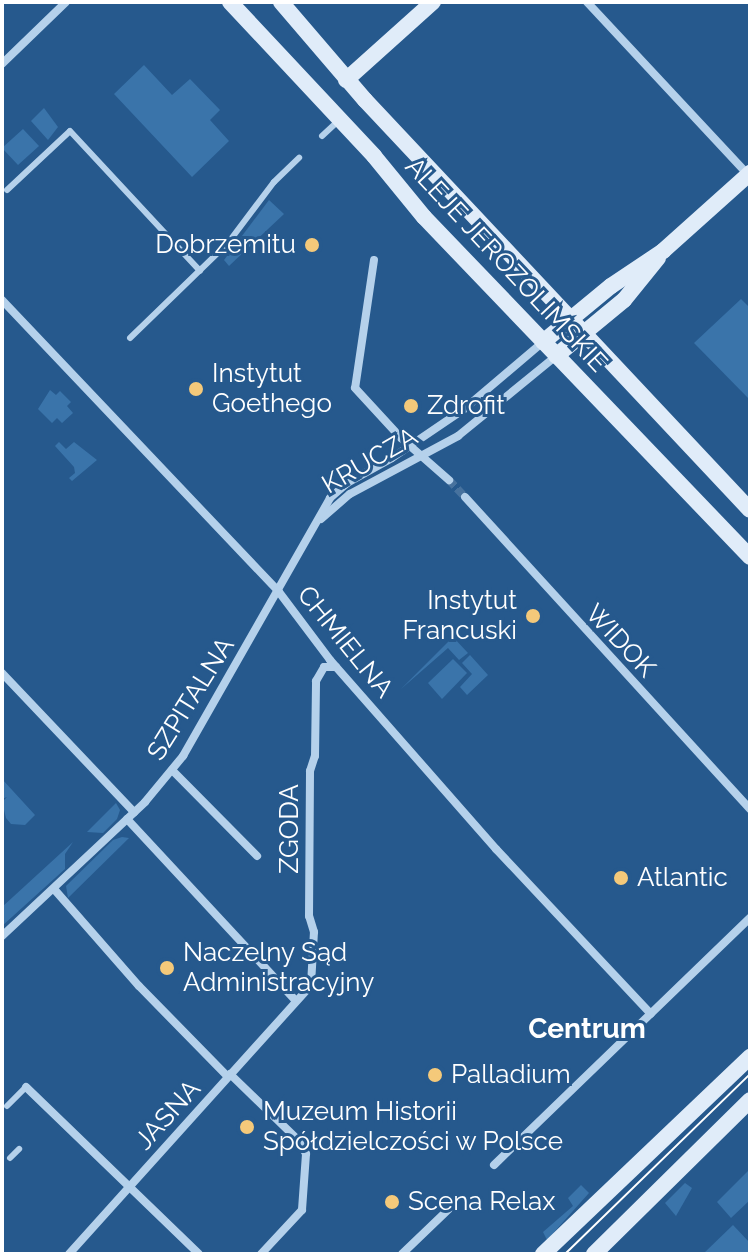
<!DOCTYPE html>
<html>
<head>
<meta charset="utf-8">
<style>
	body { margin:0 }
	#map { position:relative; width:752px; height:1256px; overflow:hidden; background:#26598d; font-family:Raleway,sans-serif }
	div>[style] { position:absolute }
	.green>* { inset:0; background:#3a74aa }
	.street-tunnel>* { height:8px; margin-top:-4px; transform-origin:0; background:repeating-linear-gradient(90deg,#47729e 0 8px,transparent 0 12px) }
	.lane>* { height:6px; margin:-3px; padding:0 3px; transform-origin:3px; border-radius:3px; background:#b5d1eb }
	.street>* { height:8px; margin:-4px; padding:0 4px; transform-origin:4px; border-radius:4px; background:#b5d1eb }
	.secondary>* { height:16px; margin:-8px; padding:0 8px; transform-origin:8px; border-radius:8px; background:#e0ecf9 }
	.tram>* { height:2px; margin:-1px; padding:0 1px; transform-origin:1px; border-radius:1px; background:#fff }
	.dots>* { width:22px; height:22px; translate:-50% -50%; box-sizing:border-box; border:4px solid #26598d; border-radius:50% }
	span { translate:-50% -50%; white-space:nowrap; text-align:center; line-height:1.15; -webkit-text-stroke:6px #26598d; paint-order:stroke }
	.poi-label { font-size:26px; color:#fff }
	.right { translate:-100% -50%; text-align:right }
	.left { translate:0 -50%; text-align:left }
	.street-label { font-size:26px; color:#fff }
	.neighbourhood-label { font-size:28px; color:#fff; font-weight:700 }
	.frame { position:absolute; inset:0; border:4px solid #fff; pointer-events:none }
</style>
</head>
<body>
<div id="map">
	<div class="green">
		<div style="clip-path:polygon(144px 65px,172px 95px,190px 79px,220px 110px,210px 120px,229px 141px,192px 177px,114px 94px)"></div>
		<div style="clip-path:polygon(44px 108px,58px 127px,48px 140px,31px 121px)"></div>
		<div style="clip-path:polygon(23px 129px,39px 146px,18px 165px,2px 148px)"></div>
		<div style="clip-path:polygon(269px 200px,284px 214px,229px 266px,224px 260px)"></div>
		<div style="clip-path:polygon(741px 299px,750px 308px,750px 400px,694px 343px)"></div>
		<div style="clip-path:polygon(50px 390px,56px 395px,60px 391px,71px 402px,67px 406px,73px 413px,62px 423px,57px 418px,52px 423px,38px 409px)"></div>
		<div style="clip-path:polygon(59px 442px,66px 449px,74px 442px,97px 460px,72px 481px,69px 478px,75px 473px,74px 467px,55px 446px)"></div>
		<div style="clip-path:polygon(453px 637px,468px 653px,459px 660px,448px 648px,401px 689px)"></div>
		<div style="clip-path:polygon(470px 655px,488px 675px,467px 695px,460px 687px,472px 674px,462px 663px)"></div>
		<div style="clip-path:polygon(453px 659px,467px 673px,442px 699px,428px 683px)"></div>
		<div style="clip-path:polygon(2px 779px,35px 815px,25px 825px,11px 824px,6px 818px,2px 802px,7px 797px,2px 799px)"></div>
		<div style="clip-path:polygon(116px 803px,120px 810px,117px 819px,103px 833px,87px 832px,78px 841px)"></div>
		<div style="clip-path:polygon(122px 837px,129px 838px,68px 898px,66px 886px,113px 840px)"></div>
		<div style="clip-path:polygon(73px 842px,65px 854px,65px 869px,2px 926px,2px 907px)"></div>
		<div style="clip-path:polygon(750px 1169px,750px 1200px,731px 1218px,717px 1202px)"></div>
		<div style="clip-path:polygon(685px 1183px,692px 1188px,676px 1216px,665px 1203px)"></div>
		<div style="clip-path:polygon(581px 1185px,589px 1193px,547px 1240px,543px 1232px,573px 1206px,568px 1198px)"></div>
		<div style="clip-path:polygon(733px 1225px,750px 1243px,750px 1254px,703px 1254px)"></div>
	</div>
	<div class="street-tunnel">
		<div style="left:449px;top:480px;width:23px;rotate:47deg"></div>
	</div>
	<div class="lane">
		<div style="left:322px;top:136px;width:25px;rotate:-43deg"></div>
		<div style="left:7px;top:190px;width:86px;rotate:-43.1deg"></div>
		<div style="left:70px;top:131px;width:191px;rotate:47.1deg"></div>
		<div style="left:130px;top:338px;width:136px;rotate:-44.1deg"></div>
		<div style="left:228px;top:243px;width:76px;rotate:-53deg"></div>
		<div style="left:274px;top:182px;width:35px;rotate:-44deg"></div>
		<div style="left:7px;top:1106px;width:27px;rotate:-45deg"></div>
		<div style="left:10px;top:1158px;width:13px;rotate:-45deg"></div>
	</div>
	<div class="street">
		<div style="left:587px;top:2px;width:239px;rotate:47deg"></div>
		<div style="left:2px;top:64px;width:89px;rotate:-44.1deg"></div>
		<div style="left:374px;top:260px;width:129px;rotate:98.4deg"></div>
		<div style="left:355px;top:388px;width:68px;rotate:47.4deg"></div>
		<div style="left:401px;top:438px;width:64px;rotate:41.2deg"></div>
		<div style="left:2px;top:300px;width:402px;rotate:46.5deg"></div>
		<div style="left:279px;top:592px;width:85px;rotate:53.1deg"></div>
		<div style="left:330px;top:660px;width:252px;rotate:48.7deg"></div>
		<div style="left:496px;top:849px;width:226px;rotate:46.8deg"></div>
		<div style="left:465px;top:497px;width:423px;rotate:47.6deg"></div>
		<div style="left:321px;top:519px;width:38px;rotate:-41deg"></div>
		<div style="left:350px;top:494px;width:123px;rotate:-28.2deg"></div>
		<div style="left:458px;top:436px;width:127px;rotate:-39.2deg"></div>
		<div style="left:2px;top:673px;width:192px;rotate:46.5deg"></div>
		<div style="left:172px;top:770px;width:121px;rotate:45.3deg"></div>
		<div style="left:127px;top:819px;width:248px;rotate:47.1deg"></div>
		<div style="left:54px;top:889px;width:129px;rotate:48.8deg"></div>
		<div style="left:139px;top:986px;width:127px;rotate:45.6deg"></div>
		<div style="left:2px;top:936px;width:196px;rotate:-43.1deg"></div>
		<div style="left:145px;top:802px;width:60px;rotate:-50.4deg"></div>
		<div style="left:183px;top:756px;width:297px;rotate:-60.3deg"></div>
		<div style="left:330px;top:498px;width:23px;rotate:-41deg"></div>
		<div style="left:347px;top:483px;width:51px;rotate:-29.1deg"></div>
		<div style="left:392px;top:458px;width:87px;rotate:-34.2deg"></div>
		<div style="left:464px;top:409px;width:104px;rotate:-40.3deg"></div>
		<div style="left:230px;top:1074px;width:95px;rotate:44.1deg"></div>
		<div style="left:298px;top:1140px;width:16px;rotate:60deg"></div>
		<div style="left:306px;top:1154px;width:56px;rotate:94.1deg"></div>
		<div style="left:302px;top:1210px;width:60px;rotate:133deg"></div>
		<div style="left:26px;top:1087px;width:240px;rotate:44deg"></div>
		<div style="left:494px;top:1165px;width:356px;rotate:-44deg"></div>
		<div style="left:69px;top:1254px;width:362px;rotate:-48deg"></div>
		<div style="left:311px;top:985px;width:53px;rotate:-86.8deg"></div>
		<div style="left:314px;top:932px;width:17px;rotate:-107deg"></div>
		<div style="left:309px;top:916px;width:145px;rotate:-89.6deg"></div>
		<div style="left:310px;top:771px;width:16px;rotate:-72deg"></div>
		<div style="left:315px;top:756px;width:75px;rotate:-89.2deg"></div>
		<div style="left:316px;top:681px;width:16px;rotate:-60deg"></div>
		<div style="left:324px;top:667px;width:12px"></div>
		<div style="left:402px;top:1254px;width:71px;rotate:-43.9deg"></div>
	</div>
	<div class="secondary">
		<div style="left:230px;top:2px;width:211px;rotate:46.9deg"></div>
		<div style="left:374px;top:156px;width:79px;rotate:50.7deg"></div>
		<div style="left:424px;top:217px;width:471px;rotate:46.2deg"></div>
		<div style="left:281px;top:2px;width:129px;rotate:49.4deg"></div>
		<div style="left:365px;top:100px;width:562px;rotate:46.8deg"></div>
		<div style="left:346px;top:80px;width:117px;rotate:-41.9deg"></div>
		<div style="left:543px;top:342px;width:88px;rotate:-39.5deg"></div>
		<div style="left:611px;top:286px;width:63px;rotate:-33.9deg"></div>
		<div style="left:663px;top:251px;width:117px;rotate:-41.9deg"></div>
		<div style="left:556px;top:356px;width:88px;rotate:-39.5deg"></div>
		<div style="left:624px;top:300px;width:54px;rotate:-51deg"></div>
		<div style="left:543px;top:1254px;width:286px;rotate:-43.6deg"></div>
		<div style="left:594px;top:1254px;width:219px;rotate:-44.6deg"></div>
	</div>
	<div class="tram">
		<div style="left:565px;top:1254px;width:258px;rotate:-44.2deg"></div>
	</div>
	<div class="dots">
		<div style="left:312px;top:245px;background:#f4c97a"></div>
		<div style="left:196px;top:389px;background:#f4c97a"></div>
		<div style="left:411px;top:406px;background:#f4c97a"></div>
		<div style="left:533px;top:616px;background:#f4c97a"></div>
		<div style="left:621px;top:878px;background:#f4c97a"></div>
		<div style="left:167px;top:968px;background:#f4c97a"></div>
		<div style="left:435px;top:1075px;background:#f4c97a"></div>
		<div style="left:247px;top:1127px;background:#f4c97a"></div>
		<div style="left:392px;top:1202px;background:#f4c97a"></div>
	</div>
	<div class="poi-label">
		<span class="right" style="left:296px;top:245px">Dobrzemitu</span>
		<span class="left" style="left:212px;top:389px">Instytut<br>Goethego</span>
		<span class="left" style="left:427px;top:406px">Zdrofit</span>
		<span class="right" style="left:517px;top:616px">Instytut<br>Francuski</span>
		<span class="left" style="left:637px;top:878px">Atlantic</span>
		<span class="left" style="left:183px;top:968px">Naczelny Sąd<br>Administracyjny</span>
		<span class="left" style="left:451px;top:1075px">Palladium</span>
		<span class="left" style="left:263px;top:1127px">Muzeum Historii<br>Spółdzielczości w Polsce</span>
		<span class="left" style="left:408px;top:1202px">Scena Relax</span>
	</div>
	<div class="street-label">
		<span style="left:506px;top:265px;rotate:47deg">ALEJE JEROZOLIMSKIE</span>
		<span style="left:370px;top:461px;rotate:-30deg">KRUCZA</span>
		<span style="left:620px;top:641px;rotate:47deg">WIDOK</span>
		<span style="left:345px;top:642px;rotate:51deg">CHMIELNA</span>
		<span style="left:191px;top:699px;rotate:-58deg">SZPITALNA</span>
		<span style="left:290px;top:829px;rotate:-90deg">ZGODA</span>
		<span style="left:168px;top:1115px;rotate:-48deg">JASNA</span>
	</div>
	<div class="neighbourhood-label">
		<span style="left:587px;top:1029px">Centrum</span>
	</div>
	<div class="frame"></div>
</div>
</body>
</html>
